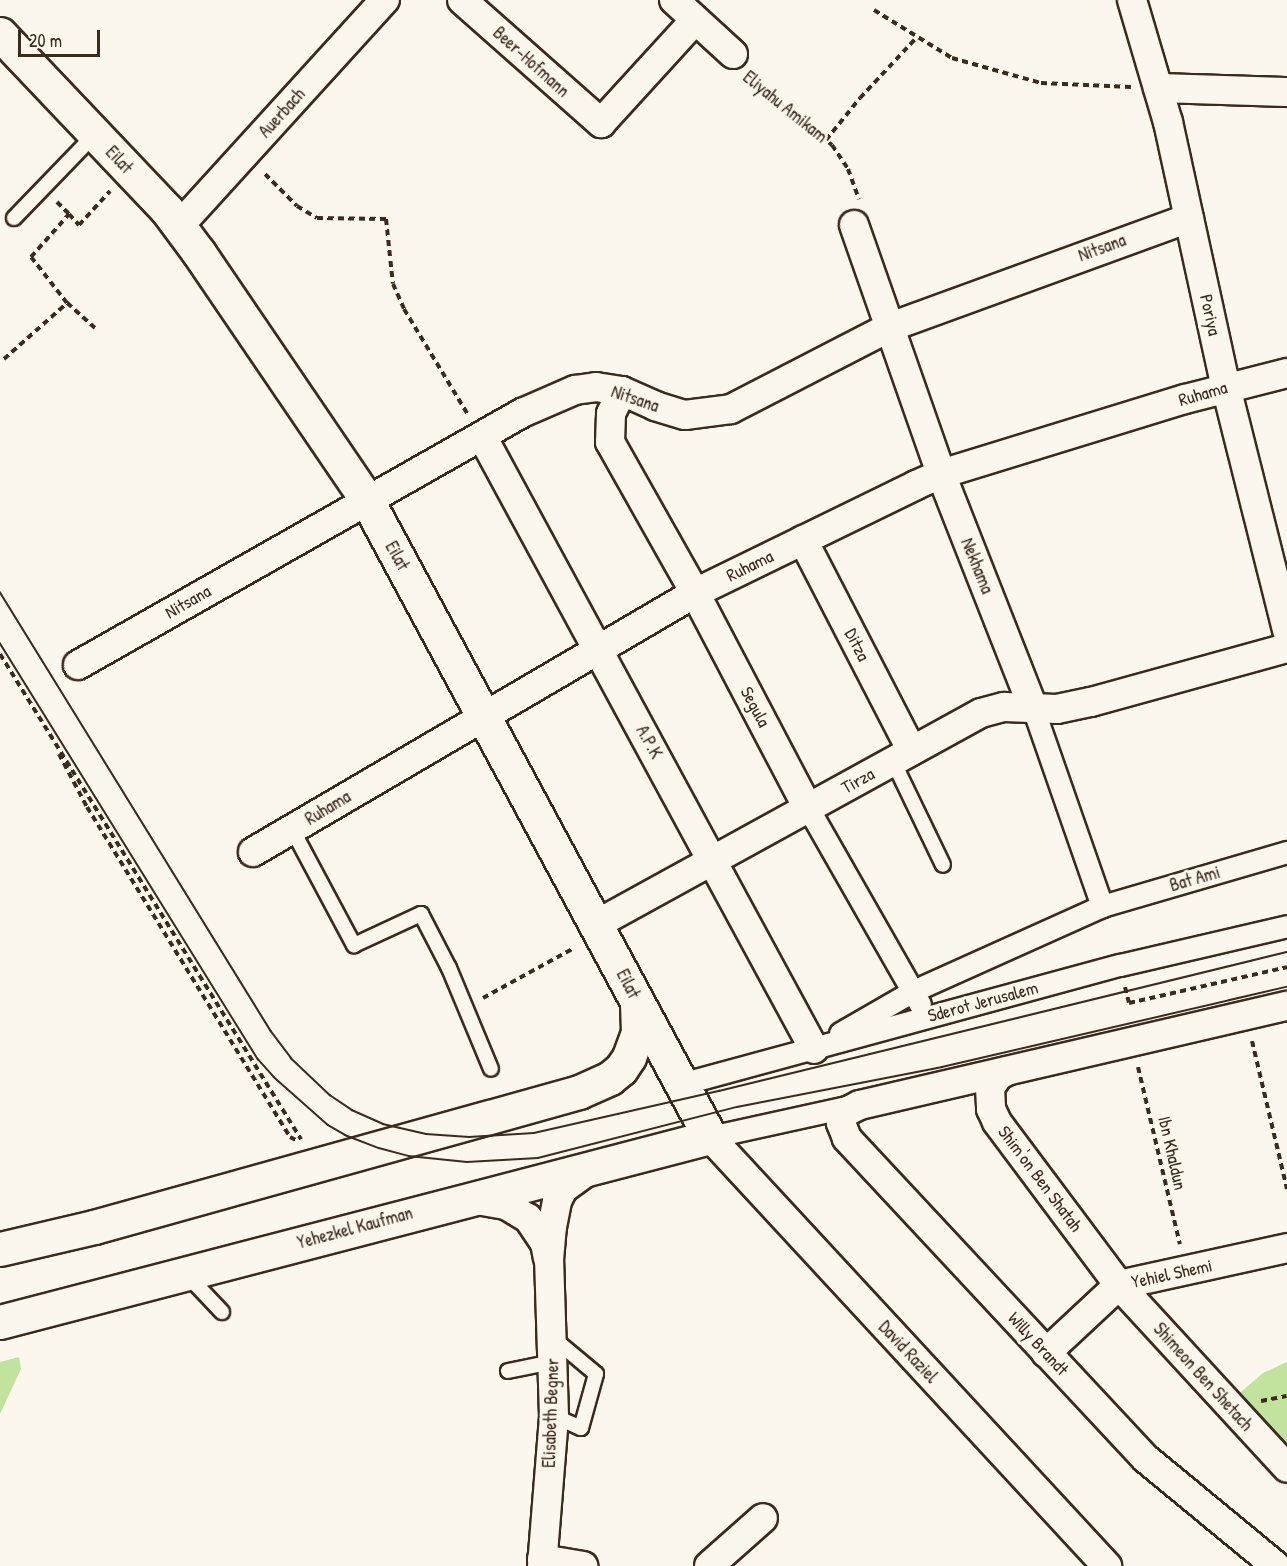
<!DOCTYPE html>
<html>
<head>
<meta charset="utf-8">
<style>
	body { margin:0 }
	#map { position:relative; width:1287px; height:1566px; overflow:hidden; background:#fbf7ec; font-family:"Patrick Hand",sans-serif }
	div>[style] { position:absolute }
	.green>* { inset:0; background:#c1e39d }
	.path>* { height:4px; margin-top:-2px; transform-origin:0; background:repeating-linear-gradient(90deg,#3b2a1e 0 6px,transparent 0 10.5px) }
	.roads { filter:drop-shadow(2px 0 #3b2a1e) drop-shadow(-2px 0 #3b2a1e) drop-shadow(0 2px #3b2a1e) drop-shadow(0 -2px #3b2a1e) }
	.service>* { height:14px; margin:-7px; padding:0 7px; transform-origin:7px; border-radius:7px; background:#fbf7ec }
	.pedestrian>* { height:21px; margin:-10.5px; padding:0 10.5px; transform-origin:10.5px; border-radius:10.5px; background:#fbf7ec }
	.minor>* { height:28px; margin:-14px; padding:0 14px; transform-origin:14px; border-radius:14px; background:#fbf7ec }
	.tertiary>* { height:33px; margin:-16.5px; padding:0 16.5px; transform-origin:16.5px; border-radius:16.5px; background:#fbf7ec }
	.tram>* { height:1.5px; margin:-0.75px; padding:0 0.75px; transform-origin:0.75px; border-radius:0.75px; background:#3b2a1e }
	span { translate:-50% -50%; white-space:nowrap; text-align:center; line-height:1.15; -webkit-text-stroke:6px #fbf7ec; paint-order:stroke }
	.street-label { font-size:18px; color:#3b2a1e }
	.scale { position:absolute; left:18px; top:30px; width:82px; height:27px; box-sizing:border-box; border:3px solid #3b2a1e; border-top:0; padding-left:8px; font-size:18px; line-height:21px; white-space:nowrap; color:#3b2a1e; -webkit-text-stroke:4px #fbf7ec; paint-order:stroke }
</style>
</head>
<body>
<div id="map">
	<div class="green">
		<div style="clip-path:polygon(19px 1357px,21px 1369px,0 1414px,0 1362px)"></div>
		<div style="clip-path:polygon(1287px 1362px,1287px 1460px,1234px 1398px,1263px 1373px)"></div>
	</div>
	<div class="path">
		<div style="left:874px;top:10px;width:92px;rotate:31.6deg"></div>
		<div style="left:952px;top:58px;width:92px;rotate:15.7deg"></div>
		<div style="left:1041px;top:83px;width:90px;rotate:2.5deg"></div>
		<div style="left:746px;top:78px;width:109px;rotate:37.9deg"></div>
		<div style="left:832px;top:145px;width:29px;rotate:56deg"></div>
		<div style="left:848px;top:169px;width:32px;rotate:70deg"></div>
		<div style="left:826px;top:140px;width:54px;rotate:-51deg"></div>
		<div style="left:860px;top:98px;width:83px;rotate:-46.9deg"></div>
		<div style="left:265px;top:174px;width:45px;rotate:45deg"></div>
		<div style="left:297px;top:206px;width:23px;rotate:31deg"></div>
		<div style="left:317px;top:218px;width:69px;rotate:0.8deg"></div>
		<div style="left:386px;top:219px;width:65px;rotate:83.9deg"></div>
		<div style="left:393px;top:284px;width:27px;rotate:66deg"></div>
		<div style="left:404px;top:309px;width:122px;rotate:58.8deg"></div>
		<div style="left:57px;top:202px;width:17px;rotate:45deg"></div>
		<div style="left:95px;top:328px;width:38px;rotate:-138deg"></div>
		<div style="left:67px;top:303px;width:58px;rotate:-128deg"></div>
		<div style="left:31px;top:257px;width:57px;rotate:-48.5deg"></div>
		<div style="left:69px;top:214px;width:15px;rotate:48deg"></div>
		<div style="left:79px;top:225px;width:46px;rotate:-47.6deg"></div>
		<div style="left:4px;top:359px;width:84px;rotate:-41.6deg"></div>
		<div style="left:0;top:654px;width:571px;rotate:58.18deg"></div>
		<div style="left:59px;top:754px;width:60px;rotate:62.2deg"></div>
		<div style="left:87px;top:807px;width:387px;rotate:58.4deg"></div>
		<div style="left:290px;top:1137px;width:7px;rotate:27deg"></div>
		<div style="left:1125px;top:987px;width:16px;rotate:76deg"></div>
		<div style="left:1129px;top:1003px;width:162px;rotate:-12.8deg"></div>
		<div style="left:483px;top:998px;width:104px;rotate:-28.8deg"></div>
		<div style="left:1252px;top:1041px;width:152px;rotate:76.7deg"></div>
		<div style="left:1138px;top:1067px;width:182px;rotate:76.7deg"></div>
		<div style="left:1261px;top:1401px;width:26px;rotate:-11deg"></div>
	</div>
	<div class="roads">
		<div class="service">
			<div style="left:14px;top:218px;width:117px;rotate:-46deg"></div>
			<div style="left:893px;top:761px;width:115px;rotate:64.3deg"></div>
			<div style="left:292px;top:829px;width:132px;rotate:61.9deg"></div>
			<div style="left:354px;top:945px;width:74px;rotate:-24.8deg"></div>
			<div style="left:421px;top:914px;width:61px;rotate:62.6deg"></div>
			<div style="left:449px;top:968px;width:109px;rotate:67.4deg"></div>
			<div style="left:187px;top:1275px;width:51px;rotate:46.6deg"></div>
			<div style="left:553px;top:1338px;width:56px;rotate:39.9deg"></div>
			<div style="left:596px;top:1374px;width:56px;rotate:105.5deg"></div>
			<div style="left:581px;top:1428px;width:30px;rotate:-156deg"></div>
			<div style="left:508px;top:1371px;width:46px;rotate:-11.3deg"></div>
		</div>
		<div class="pedestrian">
			<div style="left:1033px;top:708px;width:210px;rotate:70.8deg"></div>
			<div style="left:808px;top:808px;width:226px;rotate:60.3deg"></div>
			<div style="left:840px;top:1033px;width:84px;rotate:-29.9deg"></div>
			<div style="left:913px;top:991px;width:207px;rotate:-24.2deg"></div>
			<div style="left:1102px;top:906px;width:193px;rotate:-16.3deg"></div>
			<div style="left:681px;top:1084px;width:455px;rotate:-15.2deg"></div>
			<div style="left:1120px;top:965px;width:171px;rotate:-13.1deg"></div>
			<div style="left:710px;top:1137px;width:149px;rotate:-12.4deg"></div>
		</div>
		<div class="minor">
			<div style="left:462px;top:0;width:186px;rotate:41.5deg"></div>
			<div style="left:601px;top:123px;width:139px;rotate:-47.6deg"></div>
			<div style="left:674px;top:0;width:80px;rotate:42.5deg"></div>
			<div style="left:1132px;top:0;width:127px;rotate:73.6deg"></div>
			<div style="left:1168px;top:122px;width:271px;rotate:77.7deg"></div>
			<div style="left:1226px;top:387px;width:251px;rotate:75.9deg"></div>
			<div style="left:1158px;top:88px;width:129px;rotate:1.8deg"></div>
			<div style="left:854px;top:225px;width:264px;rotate:70.7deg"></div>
			<div style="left:941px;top:474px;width:251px;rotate:68.5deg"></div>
			<div style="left:179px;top:226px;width:306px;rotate:-47.7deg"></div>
			<div style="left:622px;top:391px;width:25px;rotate:116deg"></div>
			<div style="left:611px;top:414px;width:28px;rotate:92deg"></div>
			<div style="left:610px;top:442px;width:173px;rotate:60.6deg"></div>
			<div style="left:695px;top:593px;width:243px;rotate:62.3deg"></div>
			<div style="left:482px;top:436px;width:697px;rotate:61.56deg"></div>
			<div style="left:803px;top:540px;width:237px;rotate:62.7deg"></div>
			<div style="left:78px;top:665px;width:511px;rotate:-29.58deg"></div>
			<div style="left:522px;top:413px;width:58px;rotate:-23.5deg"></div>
			<div style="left:575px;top:390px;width:21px;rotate:-8deg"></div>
			<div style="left:596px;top:387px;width:26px;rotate:9deg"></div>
			<div style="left:622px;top:391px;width:36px;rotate:24deg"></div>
			<div style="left:655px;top:406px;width:31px;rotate:17deg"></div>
			<div style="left:685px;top:415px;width:46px;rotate:-7.4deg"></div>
			<div style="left:731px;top:409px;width:179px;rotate:-27.3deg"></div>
			<div style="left:890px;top:327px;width:318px;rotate:-20deg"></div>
			<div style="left:253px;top:852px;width:512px;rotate:-30.37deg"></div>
			<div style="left:695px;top:593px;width:246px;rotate:-26deg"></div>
			<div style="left:916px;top:485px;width:27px;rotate:-24deg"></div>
			<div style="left:941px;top:474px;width:255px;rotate:-17.1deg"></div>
			<div style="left:1185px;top:399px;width:105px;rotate:-14.3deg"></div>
			<div style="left:597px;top:924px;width:438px;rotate:-28.8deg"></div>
			<div style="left:981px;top:713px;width:24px;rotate:-15deg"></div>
			<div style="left:1004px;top:707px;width:53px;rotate:2.2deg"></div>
			<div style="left:1057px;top:709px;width:35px;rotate:-12deg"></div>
			<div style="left:1091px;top:702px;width:203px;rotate:-15.4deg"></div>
			<div style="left:1007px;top:1071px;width:10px;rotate:151deg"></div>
			<div style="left:998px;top:1076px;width:14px;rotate:124deg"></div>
			<div style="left:990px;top:1088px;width:21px;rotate:87deg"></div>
			<div style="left:991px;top:1109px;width:14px;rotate:65deg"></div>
			<div style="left:997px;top:1122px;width:204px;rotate:53.2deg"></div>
			<div style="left:1119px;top:1285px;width:248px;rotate:47.4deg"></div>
			<div style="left:710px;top:1137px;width:585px;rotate:47.22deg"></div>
			<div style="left:471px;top:1199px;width:36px;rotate:10deg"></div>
			<div style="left:506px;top:1205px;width:26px;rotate:31deg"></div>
			<div style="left:528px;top:1218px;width:30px;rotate:56deg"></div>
			<div style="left:545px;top:1243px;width:15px;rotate:79deg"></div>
			<div style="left:1046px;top:1353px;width:100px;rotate:-43deg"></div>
			<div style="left:1119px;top:1285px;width:172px;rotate:-12.4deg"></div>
			<div style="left:542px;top:1559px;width:42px;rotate:9.7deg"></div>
			<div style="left:542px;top:1566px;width:150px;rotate:-85.4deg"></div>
			<div style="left:554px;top:1416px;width:156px;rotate:-91.8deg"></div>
			<div style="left:549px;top:1260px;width:33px;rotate:-85deg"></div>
			<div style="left:552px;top:1227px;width:26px;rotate:-79deg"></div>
			<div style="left:557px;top:1201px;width:13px;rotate:-63deg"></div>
			<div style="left:563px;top:1189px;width:34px;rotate:-36deg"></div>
			<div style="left:709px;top:1566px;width:72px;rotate:-41.6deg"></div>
			<div style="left:1276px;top:1566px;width:168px;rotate:-140.5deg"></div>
			<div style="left:1146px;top:1459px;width:439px;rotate:-133deg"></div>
			<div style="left:847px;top:1138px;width:16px;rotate:-112deg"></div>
			<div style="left:841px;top:1123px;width:10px;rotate:-73deg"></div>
			<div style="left:844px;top:1113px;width:18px;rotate:-27deg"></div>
			<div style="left:860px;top:1105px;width:438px;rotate:-13.1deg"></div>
		</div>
		<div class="tertiary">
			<div style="left:0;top:34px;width:243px;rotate:46.5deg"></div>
			<div style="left:167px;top:210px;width:54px;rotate:53.3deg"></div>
			<div style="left:199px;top:253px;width:301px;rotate:55.8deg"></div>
			<div style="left:368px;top:502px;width:721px;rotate:61.69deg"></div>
			<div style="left:710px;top:1137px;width:734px;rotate:165.4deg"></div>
			<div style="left:0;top:1249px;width:97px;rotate:-13.2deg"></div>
			<div style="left:94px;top:1227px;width:503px;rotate:-15.55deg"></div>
			<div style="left:579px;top:1092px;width:34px;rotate:-24deg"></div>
			<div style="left:610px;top:1078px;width:14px;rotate:-39deg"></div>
			<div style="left:621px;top:1069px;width:14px;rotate:-56deg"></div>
			<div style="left:629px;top:1057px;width:27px;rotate:-70deg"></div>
			<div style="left:638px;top:1032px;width:30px;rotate:-92deg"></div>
		</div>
	</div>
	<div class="tram">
		<div style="left:0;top:592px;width:516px;rotate:58.31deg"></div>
		<div style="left:271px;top:1031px;width:34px;rotate:53deg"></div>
		<div style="left:291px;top:1058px;width:54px;rotate:43.5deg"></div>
		<div style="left:330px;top:1095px;width:27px;rotate:34deg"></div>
		<div style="left:352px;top:1110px;width:34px;rotate:24deg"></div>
		<div style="left:383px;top:1124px;width:44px;rotate:13.1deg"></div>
		<div style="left:426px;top:1134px;width:43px;rotate:4deg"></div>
		<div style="left:469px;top:1137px;width:65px;rotate:-3.5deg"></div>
		<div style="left:534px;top:1133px;width:190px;rotate:-12.8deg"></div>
		<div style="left:719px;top:1091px;width:585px;rotate:-13.75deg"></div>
		<div style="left:0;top:643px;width:490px;rotate:58.2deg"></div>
		<div style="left:258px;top:1059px;width:24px;rotate:48deg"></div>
		<div style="left:274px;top:1077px;width:72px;rotate:41.6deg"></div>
		<div style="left:328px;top:1125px;width:20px;rotate:30deg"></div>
		<div style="left:345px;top:1135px;width:36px;rotate:21deg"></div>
		<div style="left:379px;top:1148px;width:31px;rotate:15deg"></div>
		<div style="left:409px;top:1156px;width:58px;rotate:5.9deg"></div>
		<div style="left:467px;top:1162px;width:71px;rotate:-3.2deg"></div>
		<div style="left:538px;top:1158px;width:205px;rotate:-14.4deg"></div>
		<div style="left:737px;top:1107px;width:209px;rotate:-11deg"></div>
		<div style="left:942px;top:1067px;width:354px;rotate:-13.1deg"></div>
	</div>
	<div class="street-label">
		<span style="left:531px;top:62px;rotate:42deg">Beer-Hofmann</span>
		<span style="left:785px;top:107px;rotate:39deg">Eliyahu Amikam</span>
		<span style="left:282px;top:113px;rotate:-48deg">Auerbach</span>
		<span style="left:119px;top:160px;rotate:47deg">Eilat</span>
		<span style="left:1102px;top:248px;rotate:-20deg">Nitsana</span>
		<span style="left:1210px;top:315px;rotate:77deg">Poriya</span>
		<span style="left:1203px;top:394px;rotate:-16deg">Ruhama</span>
		<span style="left:635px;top:399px;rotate:19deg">Nitsana</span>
		<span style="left:397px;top:556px;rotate:61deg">Eilat</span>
		<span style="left:750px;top:566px;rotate:-26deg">Ruhama</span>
		<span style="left:977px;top:566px;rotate:68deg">Nekhama</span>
		<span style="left:188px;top:602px;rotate:-30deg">Nitsana</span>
		<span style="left:857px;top:645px;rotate:63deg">Ditza</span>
		<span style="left:755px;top:707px;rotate:62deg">Segula</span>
		<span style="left:649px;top:742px;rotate:61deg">A.P.K</span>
		<span style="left:858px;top:781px;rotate:-29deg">Tirza</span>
		<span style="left:328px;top:808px;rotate:-31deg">Ruhama</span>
		<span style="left:1195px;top:879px;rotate:-16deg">Bat Ami</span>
		<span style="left:628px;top:984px;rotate:63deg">Eilat</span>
		<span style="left:983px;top:1002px;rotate:-15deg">Sderot Jerusalem</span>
		<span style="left:1172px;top:1153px;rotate:77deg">Ibn Khaldun</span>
		<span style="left:1040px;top:1179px;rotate:53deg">Shim'on Ben Shatah</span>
		<span style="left:355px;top:1228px;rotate:-15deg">Yehezkel Kaufman</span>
		<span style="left:1172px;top:1274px;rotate:-12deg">Yehiel Shemi</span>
		<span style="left:1038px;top:1344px;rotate:47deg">Willy Brandt</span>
		<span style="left:908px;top:1352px;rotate:47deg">David Raziel</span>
		<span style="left:1203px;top:1377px;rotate:48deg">Shimeon Ben Shetach</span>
		<span style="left:551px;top:1413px;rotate:-88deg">Elisabeth Begner</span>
	</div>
	<div class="scale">20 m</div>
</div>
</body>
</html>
